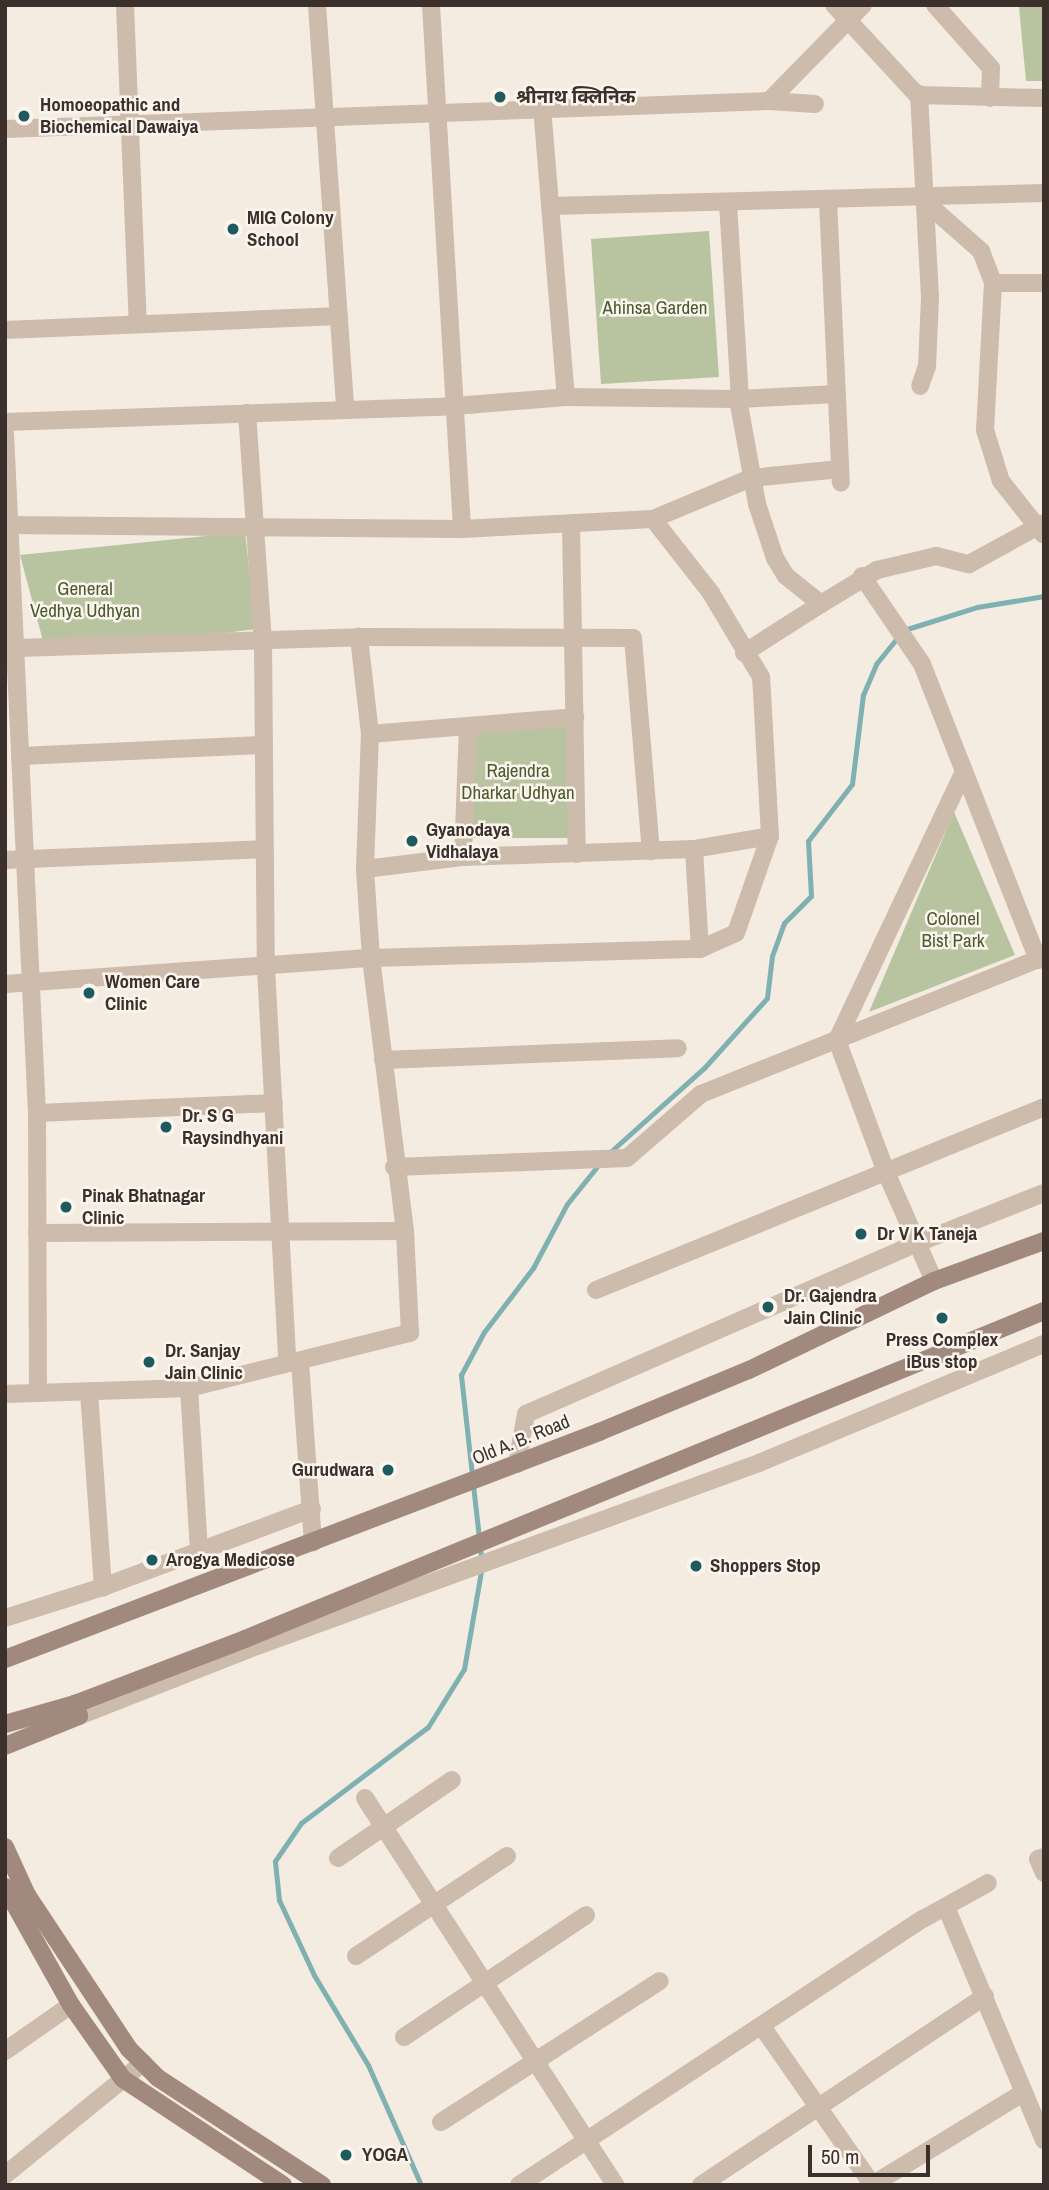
<!DOCTYPE html>
<html>
<head>
<meta charset="utf-8">
<style>
	body { margin:0 }
	#map { position:relative; width:1049px; height:2190px; overflow:hidden; background:#f4ebe1; font-family:"Archivo Narrow","Noto Sans Devanagari",sans-serif }
	div>[style] { position:absolute }
	.green>* { inset:0; background:#b8c4a0 }
	.stream>* { height:5px; margin:-2.5px; padding:0 2.5px; transform-origin:2.5px; border-radius:2.5px; background:#7fb0b2 }
	.minor>* { height:18px; margin:-9px; padding:0 9px; transform-origin:9px; border-radius:9px; background:#cdbbac }
	.tertiary>* { height:18px; margin:-9px; padding:0 9px; transform-origin:9px; border-radius:9px; background:#cdbbac }
	.secondary>* { height:18px; margin:-9px; padding:0 9px; transform-origin:9px; border-radius:9px; background:#a18a7d }
	.dots>* { width:19px; height:19px; translate:-50% -50%; box-sizing:border-box; border:4px solid #fbf5ee; border-radius:50% }
	span { translate:-50% -50%; white-space:nowrap; text-align:center; line-height:1.15; -webkit-text-stroke:5px #fbf5ee; paint-order:stroke }
	.poi-label { font-size:19px; color:#3b302b; font-weight:700 }
	.left { translate:0 -50%; text-align:left }
	.right { translate:-100% -50%; text-align:right }
	.park-label { font-size:19px; color:#4a5a2e }
	.street-label { font-size:19px; color:#3b302b }
	.frame { position:absolute; inset:0; border:7px solid #3b302b; pointer-events:none }
	.scale { position:absolute; left:808px; top:2145px; width:122px; height:32px; box-sizing:border-box; border:4px solid #3b302b; border-top:0; padding-left:9px; font-size:21px; line-height:24px; white-space:nowrap; color:#3b302b; -webkit-text-stroke:5px #fbf5ee; paint-order:stroke }
</style>
</head>
<body>
<div id="map">
	<div class="green">
		<div style="clip-path:polygon(1044px 5px,1044px 81px,1026px 81px,1019px 7px)"></div>
		<div style="clip-path:polygon(709px 231px,719px 377px,601px 384px,591px 239px)"></div>
		<div style="clip-path:polygon(245px 532px,256px 629px,47px 656px,20px 555px)"></div>
		<div style="clip-path:polygon(467px 726px,569px 727px,569px 838px,467px 838px)"></div>
		<div style="clip-path:polygon(954px 812px,1015px 955px,869px 1012px)"></div>
	</div>
	<div class="stream">
		<div style="left:904px;top:630px;width:77px;rotate:-17.5deg"></div>
		<div style="left:977px;top:607px;width:68px;rotate:-9.3deg"></div>
		<div style="left:608px;top:1154px;width:129px;rotate:-41.9deg"></div>
		<div style="left:704px;top:1068px;width:94px;rotate:-48deg"></div>
		<div style="left:767px;top:998px;width:42px;rotate:-83.2deg"></div>
		<div style="left:772px;top:956px;width:35px;rotate:-70deg"></div>
		<div style="left:784px;top:923px;width:38px;rotate:-45deg"></div>
		<div style="left:811px;top:896px;width:55px;rotate:-93.1deg"></div>
		<div style="left:808px;top:841px;width:72px;rotate:-52.3deg"></div>
		<div style="left:852px;top:784px;width:90px;rotate:-83deg"></div>
		<div style="left:863px;top:695px;width:34px;rotate:-67deg"></div>
		<div style="left:876px;top:664px;width:35px;rotate:-51deg"></div>
		<div style="left:472px;top:1475px;width:101px;rotate:-96.3deg"></div>
		<div style="left:461px;top:1375px;width:49px;rotate:-61.9deg"></div>
		<div style="left:484px;top:1332px;width:81px;rotate:-52.6deg"></div>
		<div style="left:533px;top:1268px;width:72px;rotate:-62deg"></div>
		<div style="left:567px;top:1204px;width:51px;rotate:-51.3deg"></div>
		<div style="left:473px;top:1485px;width:53px;rotate:83.5deg"></div>
		<div style="left:421px;top:2185px;width:131px;rotate:-113.8deg"></div>
		<div style="left:368px;top:2065px;width:105px;rotate:-121deg"></div>
		<div style="left:314px;top:1975px;width:83px;rotate:-115deg"></div>
		<div style="left:279px;top:1900px;width:39px;rotate:-96deg"></div>
		<div style="left:275px;top:1861px;width:46px;rotate:-55.6deg"></div>
		<div style="left:301px;top:1823px;width:159px;rotate:-37.1deg"></div>
		<div style="left:428px;top:1727px;width:68px;rotate:-58.2deg"></div>
		<div style="left:464px;top:1669px;width:105px;rotate:-80.1deg"></div>
		<div style="left:482px;top:1566px;width:18px;rotate:-96deg"></div>
	</div>
	<div class="minor">
		<div style="left:125px;top:5px;width:317px;rotate:87.7deg"></div>
		<div style="left:317px;top:5px;width:405px;rotate:86deg"></div>
		<div style="left:431px;top:5px;width:525px;rotate:86.61deg"></div>
		<div style="left:834px;top:5px;width:122px;rotate:47.3deg"></div>
		<div style="left:917px;top:95px;width:127px;rotate:1.4deg"></div>
		<div style="left:935px;top:5px;width:84px;rotate:48.4deg"></div>
		<div style="left:991px;top:68px;width:30px;rotate:92deg"></div>
		<div style="left:919px;top:94px;width:204px;rotate:86.9deg"></div>
		<div style="left:930px;top:298px;width:68px;rotate:92.5deg"></div>
		<div style="left:927px;top:366px;width:21px;rotate:109deg"></div>
		<div style="left:769px;top:101px;width:46px;rotate:3.7deg"></div>
		<div style="left:542px;top:107px;width:291px;rotate:85.3deg"></div>
		<div style="left:5px;top:129px;width:765px;rotate:-2.1deg"></div>
		<div style="left:769px;top:101px;width:134px;rotate:-45.6deg"></div>
		<div style="left:922px;top:199px;width:79px;rotate:41.4deg"></div>
		<div style="left:981px;top:251px;width:34px;rotate:69deg"></div>
		<div style="left:993px;top:283px;width:147px;rotate:93.1deg"></div>
		<div style="left:985px;top:430px;width:53px;rotate:72.6deg"></div>
		<div style="left:1001px;top:481px;width:68px;rotate:51.6deg"></div>
		<div style="left:828px;top:200px;width:283px;rotate:87.4deg"></div>
		<div style="left:728px;top:203px;width:195px;rotate:86.5deg"></div>
		<div style="left:550px;top:206px;width:494px;rotate:-1.5deg"></div>
		<div style="left:993px;top:283px;width:51px"></div>
		<div style="left:5px;top:330px;width:334px;rotate:-2.4deg"></div>
		<div style="left:738px;top:399px;width:107px;rotate:79.7deg"></div>
		<div style="left:757px;top:504px;width:57px;rotate:71.6deg"></div>
		<div style="left:775px;top:558px;width:21px;rotate:59deg"></div>
		<div style="left:786px;top:576px;width:45px;rotate:38.7deg"></div>
		<div style="left:821px;top:604px;width:66px;rotate:-31.3deg"></div>
		<div style="left:877px;top:570px;width:61px;rotate:-13.3deg"></div>
		<div style="left:936px;top:556px;width:34px;rotate:14deg"></div>
		<div style="left:969px;top:564px;width:85px;rotate:-28.7deg"></div>
		<div style="left:247px;top:413px;width:231px;rotate:86deg"></div>
		<div style="left:263px;top:643px;width:325px;rotate:89.5deg"></div>
		<div style="left:266px;top:968px;width:395px;rotate:86.9deg"></div>
		<div style="left:5px;top:422px;width:450px;rotate:-2deg"></div>
		<div style="left:455px;top:406px;width:111px;rotate:-4.6deg"></div>
		<div style="left:566px;top:397px;width:172px;rotate:0.7deg"></div>
		<div style="left:738px;top:399px;width:98px;rotate:-2.9deg"></div>
		<div style="left:5px;top:433px;width:681px;rotate:87.31deg"></div>
		<div style="left:37px;top:1113px;width:280px;rotate:89.8deg"></div>
		<div style="left:571px;top:524px;width:330px;rotate:89deg"></div>
		<div style="left:5px;top:525px;width:457px;rotate:0.5deg"></div>
		<div style="left:462px;top:529px;width:191px;rotate:-3deg"></div>
		<div style="left:653px;top:519px;width:106px;rotate:-22.7deg"></div>
		<div style="left:751px;top:478px;width:89px;rotate:-5.8deg"></div>
		<div style="left:862px;top:576px;width:107px;rotate:55.7deg"></div>
		<div style="left:922px;top:664px;width:318px;rotate:68.6deg"></div>
		<div style="left:18px;top:648px;width:341px;rotate:-1.8deg"></div>
		<div style="left:359px;top:637px;width:274px;rotate:0.2deg"></div>
		<div style="left:633px;top:638px;width:214px;rotate:85.2deg"></div>
		<div style="left:744px;top:653px;width:91px;rotate:-32.5deg"></div>
		<div style="left:370px;top:734px;width:206px;rotate:-4.7deg"></div>
		<div style="left:20px;top:756px;width:244px;rotate:-2.6deg"></div>
		<div style="left:694px;top:849px;width:100px;rotate:86.6deg"></div>
		<div style="left:463px;top:857px;width:128px;rotate:-87.8deg"></div>
		<div style="left:5px;top:860px;width:258px;rotate:-2.4deg"></div>
		<div style="left:365px;top:869px;width:99px;rotate:-7deg"></div>
		<div style="left:463px;top:857px;width:231px;rotate:-2deg"></div>
		<div style="left:694px;top:849px;width:77px;rotate:-9.7deg"></div>
		<div style="left:5px;top:984px;width:367px;rotate:-4.1deg"></div>
		<div style="left:371px;top:958px;width:329px;rotate:-1.6deg"></div>
		<div style="left:700px;top:949px;width:39px;rotate:-24deg"></div>
		<div style="left:736px;top:933px;width:103px;rotate:-70.7deg"></div>
		<div style="left:770px;top:836px;width:159px;rotate:-93.2deg"></div>
		<div style="left:761px;top:677px;width:98px;rotate:-120.8deg"></div>
		<div style="left:711px;top:593px;width:94px;rotate:-128.1deg"></div>
		<div style="left:383px;top:1060px;width:295px;rotate:-2.3deg"></div>
		<div style="left:37px;top:1113px;width:237px;rotate:-2.4deg"></div>
		<div style="left:394px;top:1167px;width:233px;rotate:-2.2deg"></div>
		<div style="left:627px;top:1158px;width:98px;rotate:-40.9deg"></div>
		<div style="left:701px;top:1094px;width:369px;rotate:-21.8deg"></div>
		<div style="left:37px;top:1233px;width:368px;rotate:-0.3deg"></div>
		<div style="left:934px;top:1281px;width:119px;rotate:-113.8deg"></div>
		<div style="left:886px;top:1172px;width:141px;rotate:-110.4deg"></div>
		<div style="left:837px;top:1040px;width:297px;rotate:-64.7deg"></div>
		<div style="left:596px;top:1290px;width:484px;rotate:-22.2deg"></div>
		<div style="left:300px;top:1362px;width:181px;rotate:85.9deg"></div>
		<div style="left:189px;top:1388px;width:162px;rotate:86.5deg"></div>
		<div style="left:89px;top:1392px;width:196px;rotate:85.9deg"></div>
		<div style="left:5px;top:1394px;width:184px;rotate:-1.9deg"></div>
		<div style="left:189px;top:1388px;width:228px;rotate:-14deg"></div>
		<div style="left:410px;top:1333px;width:102px;rotate:-92.8deg"></div>
		<div style="left:405px;top:1231px;width:275px;rotate:-97.1deg"></div>
		<div style="left:371px;top:958px;width:89px;rotate:-93.9deg"></div>
		<div style="left:365px;top:869px;width:135px;rotate:-87.9deg"></div>
		<div style="left:370px;top:734px;width:98px;rotate:-96.5deg"></div>
		<div style="left:5px;top:1618px;width:103px;rotate:-17.6deg"></div>
		<div style="left:103px;top:1587px;width:223px;rotate:-20.5deg"></div>
		<div style="left:365px;top:1798px;width:461px;rotate:57.1deg"></div>
		<div style="left:1044px;top:1857px;width:6px;rotate:162deg"></div>
		<div style="left:1038px;top:1859px;width:15px;rotate:67deg"></div>
		<div style="left:338px;top:1858px;width:138px;rotate:-34.4deg"></div>
		<div style="left:946px;top:1907px;width:253px;rotate:67.2deg"></div>
		<div style="left:356px;top:1956px;width:181px;rotate:-33.5deg"></div>
		<div style="left:763px;top:2028px;width:190px;rotate:55.1deg"></div>
		<div style="left:404px;top:2037px;width:219px;rotate:-33.8deg"></div>
		<div style="left:5px;top:2051px;width:80px;rotate:-34.9deg"></div>
		<div style="left:441px;top:2122px;width:260px;rotate:-32.8deg"></div>
		<div style="left:5px;top:2175px;width:178px;rotate:-39.1deg"></div>
		<div style="left:519px;top:2185px;width:484px;rotate:-33.4deg"></div>
		<div style="left:923px;top:1919px;width:74px;rotate:-29deg"></div>
		<div style="left:701px;top:2185px;width:341px;rotate:-33.6deg"></div>
		<div style="left:872px;top:2185px;width:177px;rotate:-31.4deg"></div>
	</div>
	<div class="tertiary">
		<div style="left:517px;top:1464px;width:51px;rotate:-79.8deg"></div>
		<div style="left:526px;top:1414px;width:425px;rotate:-23.6deg"></div>
		<div style="left:915px;top:1244px;width:139px;rotate:-21.6deg"></div>
		<div style="left:79px;top:1716px;width:191px;rotate:-21.5deg"></div>
		<div style="left:257px;top:1646px;width:534px;rotate:-20.03deg"></div>
		<div style="left:759px;top:1463px;width:309px;rotate:-22.7deg"></div>
	</div>
	<div class="secondary">
		<div style="left:5px;top:1659px;width:636px;rotate:-20.91deg"></div>
		<div style="left:599px;top:1432px;width:162px;rotate:-22.5deg"></div>
		<div style="left:749px;top:1370px;width:205px;rotate:-25.7deg"></div>
		<div style="left:934px;top:1281px;width:117px;rotate:-20deg"></div>
		<div style="left:5px;top:1724px;width:73px;rotate:-15.9deg"></div>
		<div style="left:75px;top:1704px;width:182px;rotate:-20.9deg"></div>
		<div style="left:245px;top:1639px;width:864px;rotate:-22.32deg"></div>
		<div style="left:5px;top:1746px;width:80px;rotate:-22.1deg"></div>
		<div style="left:79px;top:1716px;width:13px;rotate:-108deg"></div>
		<div style="left:5px;top:1847px;width:53px;rotate:65.4deg"></div>
		<div style="left:27px;top:1895px;width:185px;rotate:56.5deg"></div>
		<div style="left:129px;top:2049px;width:41px;rotate:45deg"></div>
		<div style="left:158px;top:2078px;width:196px;rotate:33.1deg"></div>
		<div style="left:5px;top:1887px;width:135px;rotate:60.8deg"></div>
		<div style="left:71px;top:2005px;width:90px;rotate:54.9deg"></div>
		<div style="left:123px;top:2079px;width:192px;rotate:33.5deg"></div>
	</div>
	<div class="dots">
		<div style="left:500px;top:97px;background:#1f5a5e"></div>
		<div style="left:24px;top:116px;background:#1f5a5e"></div>
		<div style="left:233px;top:229px;background:#1f5a5e"></div>
		<div style="left:412px;top:841px;background:#1f5a5e"></div>
		<div style="left:89px;top:993px;background:#1f5a5e"></div>
		<div style="left:166px;top:1127px;background:#1f5a5e"></div>
		<div style="left:66px;top:1207px;background:#1f5a5e"></div>
		<div style="left:861px;top:1234px;background:#1f5a5e"></div>
		<div style="left:768px;top:1307px;background:#1f5a5e"></div>
		<div style="left:942px;top:1318px;background:#1f5a5e"></div>
		<div style="left:149px;top:1362px;background:#1f5a5e"></div>
		<div style="left:388px;top:1470px;background:#1f5a5e"></div>
		<div style="left:152px;top:1560px;background:#1f5a5e"></div>
		<div style="left:696px;top:1566px;background:#1f5a5e"></div>
		<div style="left:346px;top:2155px;background:#1f5a5e"></div>
	</div>
	<div class="poi-label">
		<span class="left" style="left:516px;top:97px">श्रीनाथ क्लिनिक</span>
		<span class="left" style="left:40px;top:116px">Homoeopathic and<br>Biochemical Dawaiya</span>
		<span class="left" style="left:247px;top:229px">MIG Colony<br>School</span>
		<span class="left" style="left:426px;top:841px">Gyanodaya<br>Vidhalaya</span>
		<span class="left" style="left:105px;top:993px">Women Care<br>Clinic</span>
		<span class="left" style="left:182px;top:1127px">Dr. S G<br>Raysindhyani</span>
		<span class="left" style="left:82px;top:1207px">Pinak Bhatnagar<br>Clinic</span>
		<span class="left" style="left:877px;top:1234px">Dr V K Taneja</span>
		<span class="left" style="left:784px;top:1307px">Dr. Gajendra<br>Jain Clinic</span>
		<span style="left:942px;top:1351px">Press Complex<br>iBus stop</span>
		<span class="left" style="left:165px;top:1362px">Dr. Sanjay<br>Jain Clinic</span>
		<span class="right" style="left:374px;top:1470px">Gurudwara</span>
		<span class="left" style="left:166px;top:1560px">Arogya Medicose</span>
		<span class="left" style="left:710px;top:1566px">Shoppers Stop</span>
		<span class="left" style="left:362px;top:2155px">YOGA</span>
	</div>
	<div class="park-label">
		<span style="left:655px;top:308px">Ahinsa Garden</span>
		<span style="left:85px;top:600px">General<br>Vedhya Udhyan</span>
		<span style="left:518px;top:782px">Rajendra<br>Dharkar Udhyan</span>
		<span style="left:953px;top:930px">Colonel<br>Bist Park</span>
	</div>
	<div class="street-label">
		<span style="left:521px;top:1440px;rotate:-22deg">Old A. B. Road</span>
	</div>
	<div class="frame"></div>
	<div class="scale">50 m</div>
</div>
</body>
</html>
